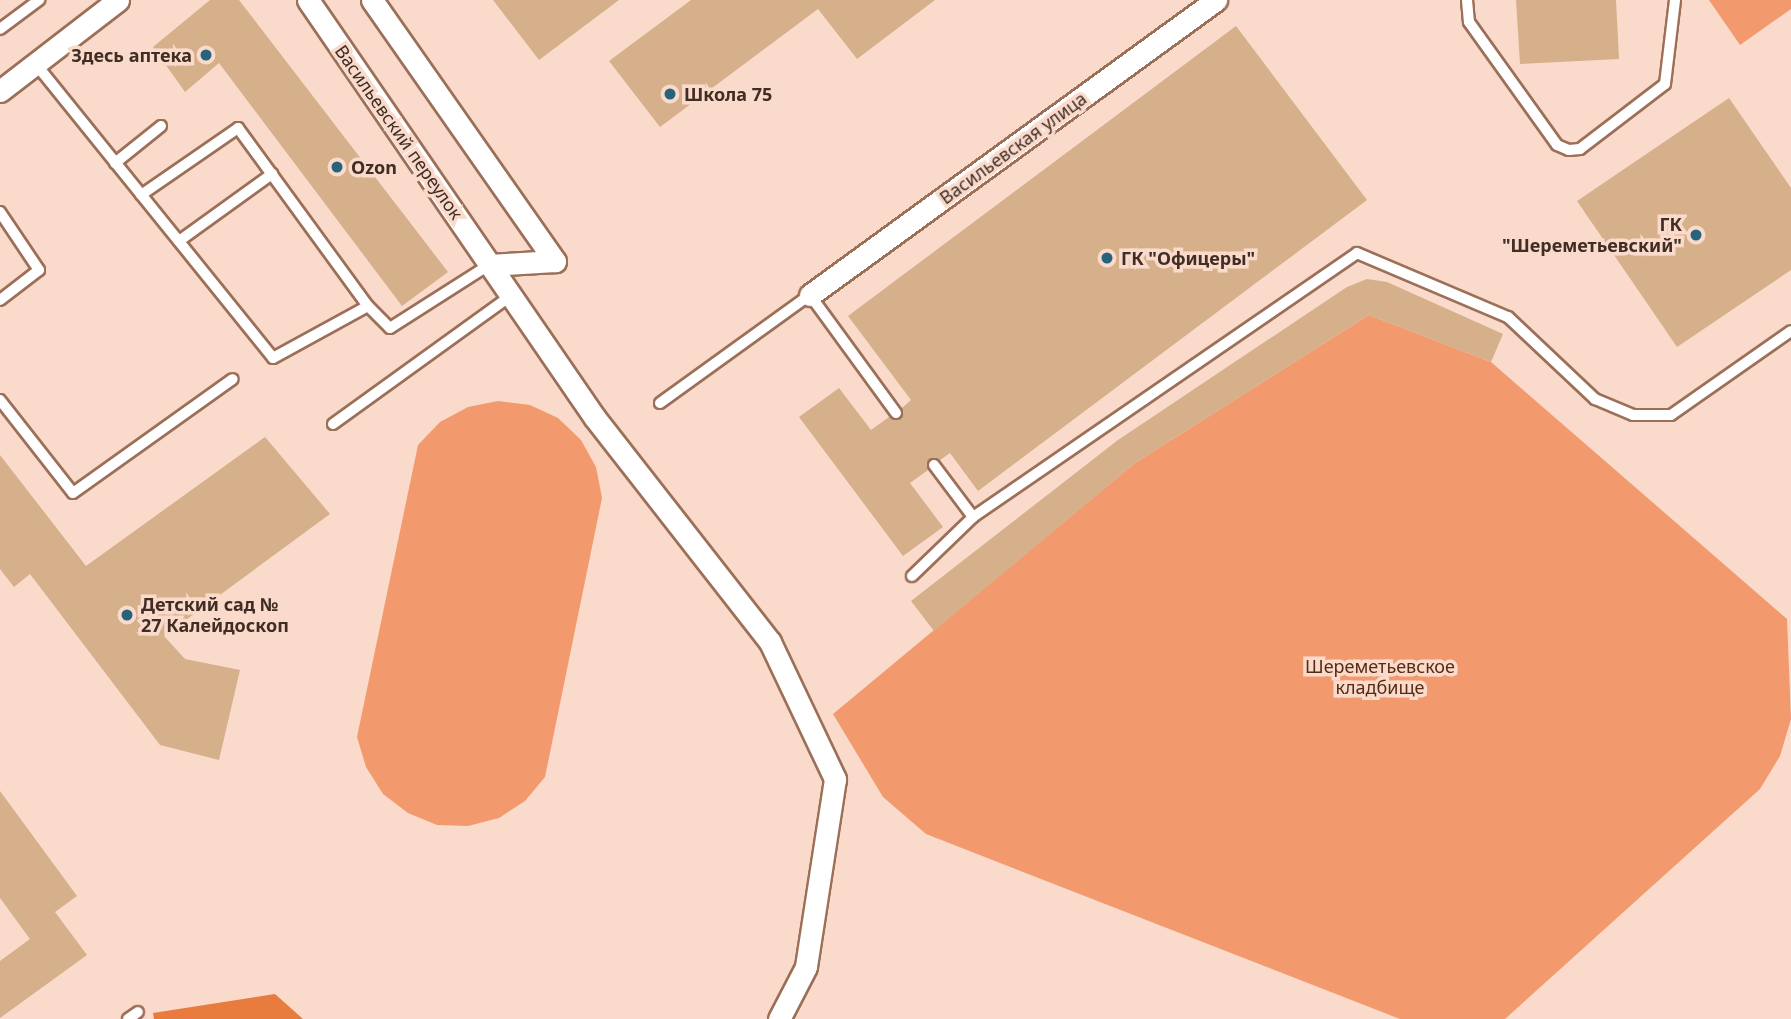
<!DOCTYPE html>
<html>
<head>
<meta charset="utf-8">
<style>
	body { margin:0 }
	#map { position:relative; width:1791px; height:1019px; overflow:hidden; background:#f9dacb; font-family:"Noto Sans",sans-serif }
	div>[style] { position:absolute }
	.green>* { inset:0; background:#f29a6e }
	.forest>* { inset:0; background:#e87b3e }
	.building>* { inset:0; background:#d5b08a }
	.roads { filter:drop-shadow(2px 0 #9c6f58) drop-shadow(-2px 0 #9c6f58) drop-shadow(0 2px #9c6f58) drop-shadow(0 -2px #9c6f58) }
	.service>* { height:10px; margin:-5px; padding:0 5px; transform-origin:5px; border-radius:5px; background:#fff }
	.minor>* { height:21px; margin:-10.5px; padding:0 10.5px; transform-origin:10.5px; border-radius:10.5px; background:#fff }
	.dots>* { width:19px; height:19px; translate:-50% -50%; box-sizing:border-box; border:4px solid #f9dacb; border-radius:50% }
	span { translate:-50% -50%; white-space:nowrap; text-align:center; line-height:1.15; -webkit-text-stroke:7px #f9dacb; paint-order:stroke }
	.poi-label { font-size:18px; color:#402d23; font-weight:700 }
	.right { translate:-100% -50%; text-align:right }
	.left { translate:0 -50%; text-align:left }
	.street-label { font-size:18px; color:#402d23 }
	.park-label { font-size:18px; color:#572b13 }
</style>
</head>
<body>
<div id="map">
	<div class="green">
		<div style="clip-path:polygon(1709px 0,1791px 0,1791px 9px,1740px 45px)"></div>
		<div style="clip-path:polygon(1369px 315px,1491px 362px,1787px 619px,1791px 719px,1780px 756px,1760px 789px,1505px 1019px,1400px 1019px,926px 834px,883px 797px,833px 714px,1135px 463px)"></div>
		<div style="clip-path:polygon(498px 401px,530px 405px,558px 418px,581px 440px,596px 467px,602px 498px,545px 777px,525px 801px,499px 818px,468px 826px,437px 825px,408px 813px,383px 794px,366px 767px,357px 737px,418px 445px,440px 422px,468px 407px)"></div>
	</div>
	<div class="forest">
		<div style="clip-path:polygon(275px 994px,303px 1019px,154px 1019px,153px 1013px)"></div>
	</div>
	<div class="building">
		<div style="clip-path:polygon(210px 0,239px 0,448px 272px,402px 306px,219px 63px,185px 92px,153px 47px)"></div>
		<div style="clip-path:polygon(493px 0,619px 0,539px 60px)"></div>
		<div style="clip-path:polygon(691px 0,935px 0,857px 59px,818px 9px,660px 127px,609px 61px)"></div>
		<div style="clip-path:polygon(1516px 0,1616px 0,1619px 59px,1520px 64px)"></div>
		<div style="clip-path:polygon(1236px 26px,1367px 200px,978px 491px,950px 453px,940px 460px,929px 459px,928px 470px,910px 483px,943px 527px,903px 556px,799px 417px,839px 388px,871px 430px,889px 417px,901px 419px,902px 408px,911px 400px,848px 316px)"></div>
		<div style="clip-path:polygon(1729px 98px,1791px 188px,1791px 270px,1677px 347px,1577px 201px)"></div>
		<div style="clip-path:polygon(1367px 279px,1387px 282px,1503px 334px,1491px 362px,1369px 315px,1135px 463px,934px 631px,911px 601px,1118px 440px,1347px 287px)"></div>
		<div style="clip-path:polygon(265px 437px,330px 514px,164px 636px,185px 659px,240px 670px,219px 760px,160px 745px,30px 574px,14px 587px,0 569px,0 455px,86px 566px)"></div>
		<div style="clip-path:polygon(0 791px,77px 896px,55px 912px,87px 955px,0 1018px,0 961px,30px 939px,0 898px)"></div>
	</div>
	<div class="roads">
		<div class="service">
			<div style="left:1467px;top:0;width:22px;rotate:85deg"></div>
			<div style="left:1469px;top:22px;width:151px;rotate:54.4deg"></div>
			<div style="left:1557px;top:145px;width:13px;rotate:23deg"></div>
			<div style="left:1569px;top:150px;width:11px;rotate:-5deg"></div>
			<div style="left:1580px;top:149px;width:107px;rotate:-37.4deg"></div>
			<div style="left:1665px;top:84px;width:85px;rotate:-83.2deg"></div>
			<div style="left:0;top:29px;width:49px;rotate:-36.6deg"></div>
			<div style="left:35px;top:63px;width:379px;rotate:51.1deg"></div>
			<div style="left:273px;top:358px;width:108px;rotate:-28.7deg"></div>
			<div style="left:368px;top:306px;width:31px;rotate:45deg"></div>
			<div style="left:390px;top:328px;width:117px;rotate:-32.5deg"></div>
			<div style="left:115px;top:163px;width:59px;rotate:-38.8deg"></div>
			<div style="left:141px;top:195px;width:118px;rotate:-34.6deg"></div>
			<div style="left:238px;top:128px;width:220px;rotate:53.9deg"></div>
			<div style="left:0;top:212px;width:70px;rotate:56.1deg"></div>
			<div style="left:39px;top:270px;width:49px;rotate:142.4deg"></div>
			<div style="left:179px;top:241px;width:115px;rotate:-35.8deg"></div>
			<div style="left:0;top:400px;width:118px;rotate:51.9deg"></div>
			<div style="left:73px;top:493px;width:196px;rotate:-35.5deg"></div>
			<div style="left:660px;top:403px;width:185px;rotate:-35.8deg"></div>
			<div style="left:810px;top:295px;width:146px;rotate:53.9deg"></div>
			<div style="left:333px;top:424px;width:217px;rotate:-35.8deg"></div>
			<div style="left:934px;top:465px;width:65px;rotate:53.1deg"></div>
			<div style="left:973px;top:517px;width:466px;rotate:-34.5deg"></div>
			<div style="left:1357px;top:253px;width:164px;rotate:23deg"></div>
			<div style="left:1508px;top:317px;width:120px;rotate:43.3deg"></div>
			<div style="left:1595px;top:399px;width:41px;rotate:22.8deg"></div>
			<div style="left:1633px;top:415px;width:38px"></div>
			<div style="left:1671px;top:415px;width:146px;rotate:-35deg"></div>
			<div style="left:912px;top:576px;width:85px;rotate:-44deg"></div>
			<div style="left:128px;top:1019px;width:12px;rotate:-35deg"></div>
		</div>
		<div class="minor">
			<div style="left:308px;top:0;width:507px;rotate:55.53deg"></div>
			<div style="left:595px;top:418px;width:284px;rotate:52deg"></div>
			<div style="left:770px;top:642px;width:152px;rotate:64.6deg"></div>
			<div style="left:835px;top:779px;width:190px;rotate:98.8deg"></div>
			<div style="left:806px;top:967px;width:59px;rotate:117.4deg"></div>
			<div style="left:372px;top:0;width:319px;rotate:55deg"></div>
			<div style="left:555px;top:261px;width:66px;rotate:176.5deg"></div>
			<div style="left:0;top:91px;width:149px;rotate:-37.6deg"></div>
			<div style="left:810px;top:295px;width:502px;rotate:-36deg"></div>
		</div>
	</div>
	<div class="dots">
		<div style="left:206px;top:55px;background:#27637b"></div>
		<div style="left:670px;top:94px;background:#27637b"></div>
		<div style="left:337px;top:167px;background:#27637b"></div>
		<div style="left:1696px;top:235px;background:#27637b"></div>
		<div style="left:1107px;top:258px;background:#27637b"></div>
		<div style="left:127px;top:615px;background:#27637b"></div>
	</div>
	<div class="poi-label">
		<span class="right" style="left:192px;top:55px">Здесь аптека</span>
		<span class="left" style="left:684px;top:94px">Школа 75</span>
		<span class="left" style="left:351px;top:167px">Ozon</span>
		<span class="right" style="left:1682px;top:235px">ГК<br>"Шереметьевский"</span>
		<span class="left" style="left:1121px;top:258px">ГК "Офицеры"</span>
		<span class="left" style="left:141px;top:615px">Детский сад №<br>27 Калейдоскоп</span>
	</div>
	<div class="street-label">
		<span style="left:399px;top:132px;rotate:55deg">Васильевский переулок</span>
		<span style="left:1013px;top:148px;rotate:-36deg">Васильевская улица</span>
	</div>
	<div class="park-label">
		<span style="left:1380px;top:677px">Шереметьевское<br>кладбище</span>
	</div>
</div>
</body>
</html>
